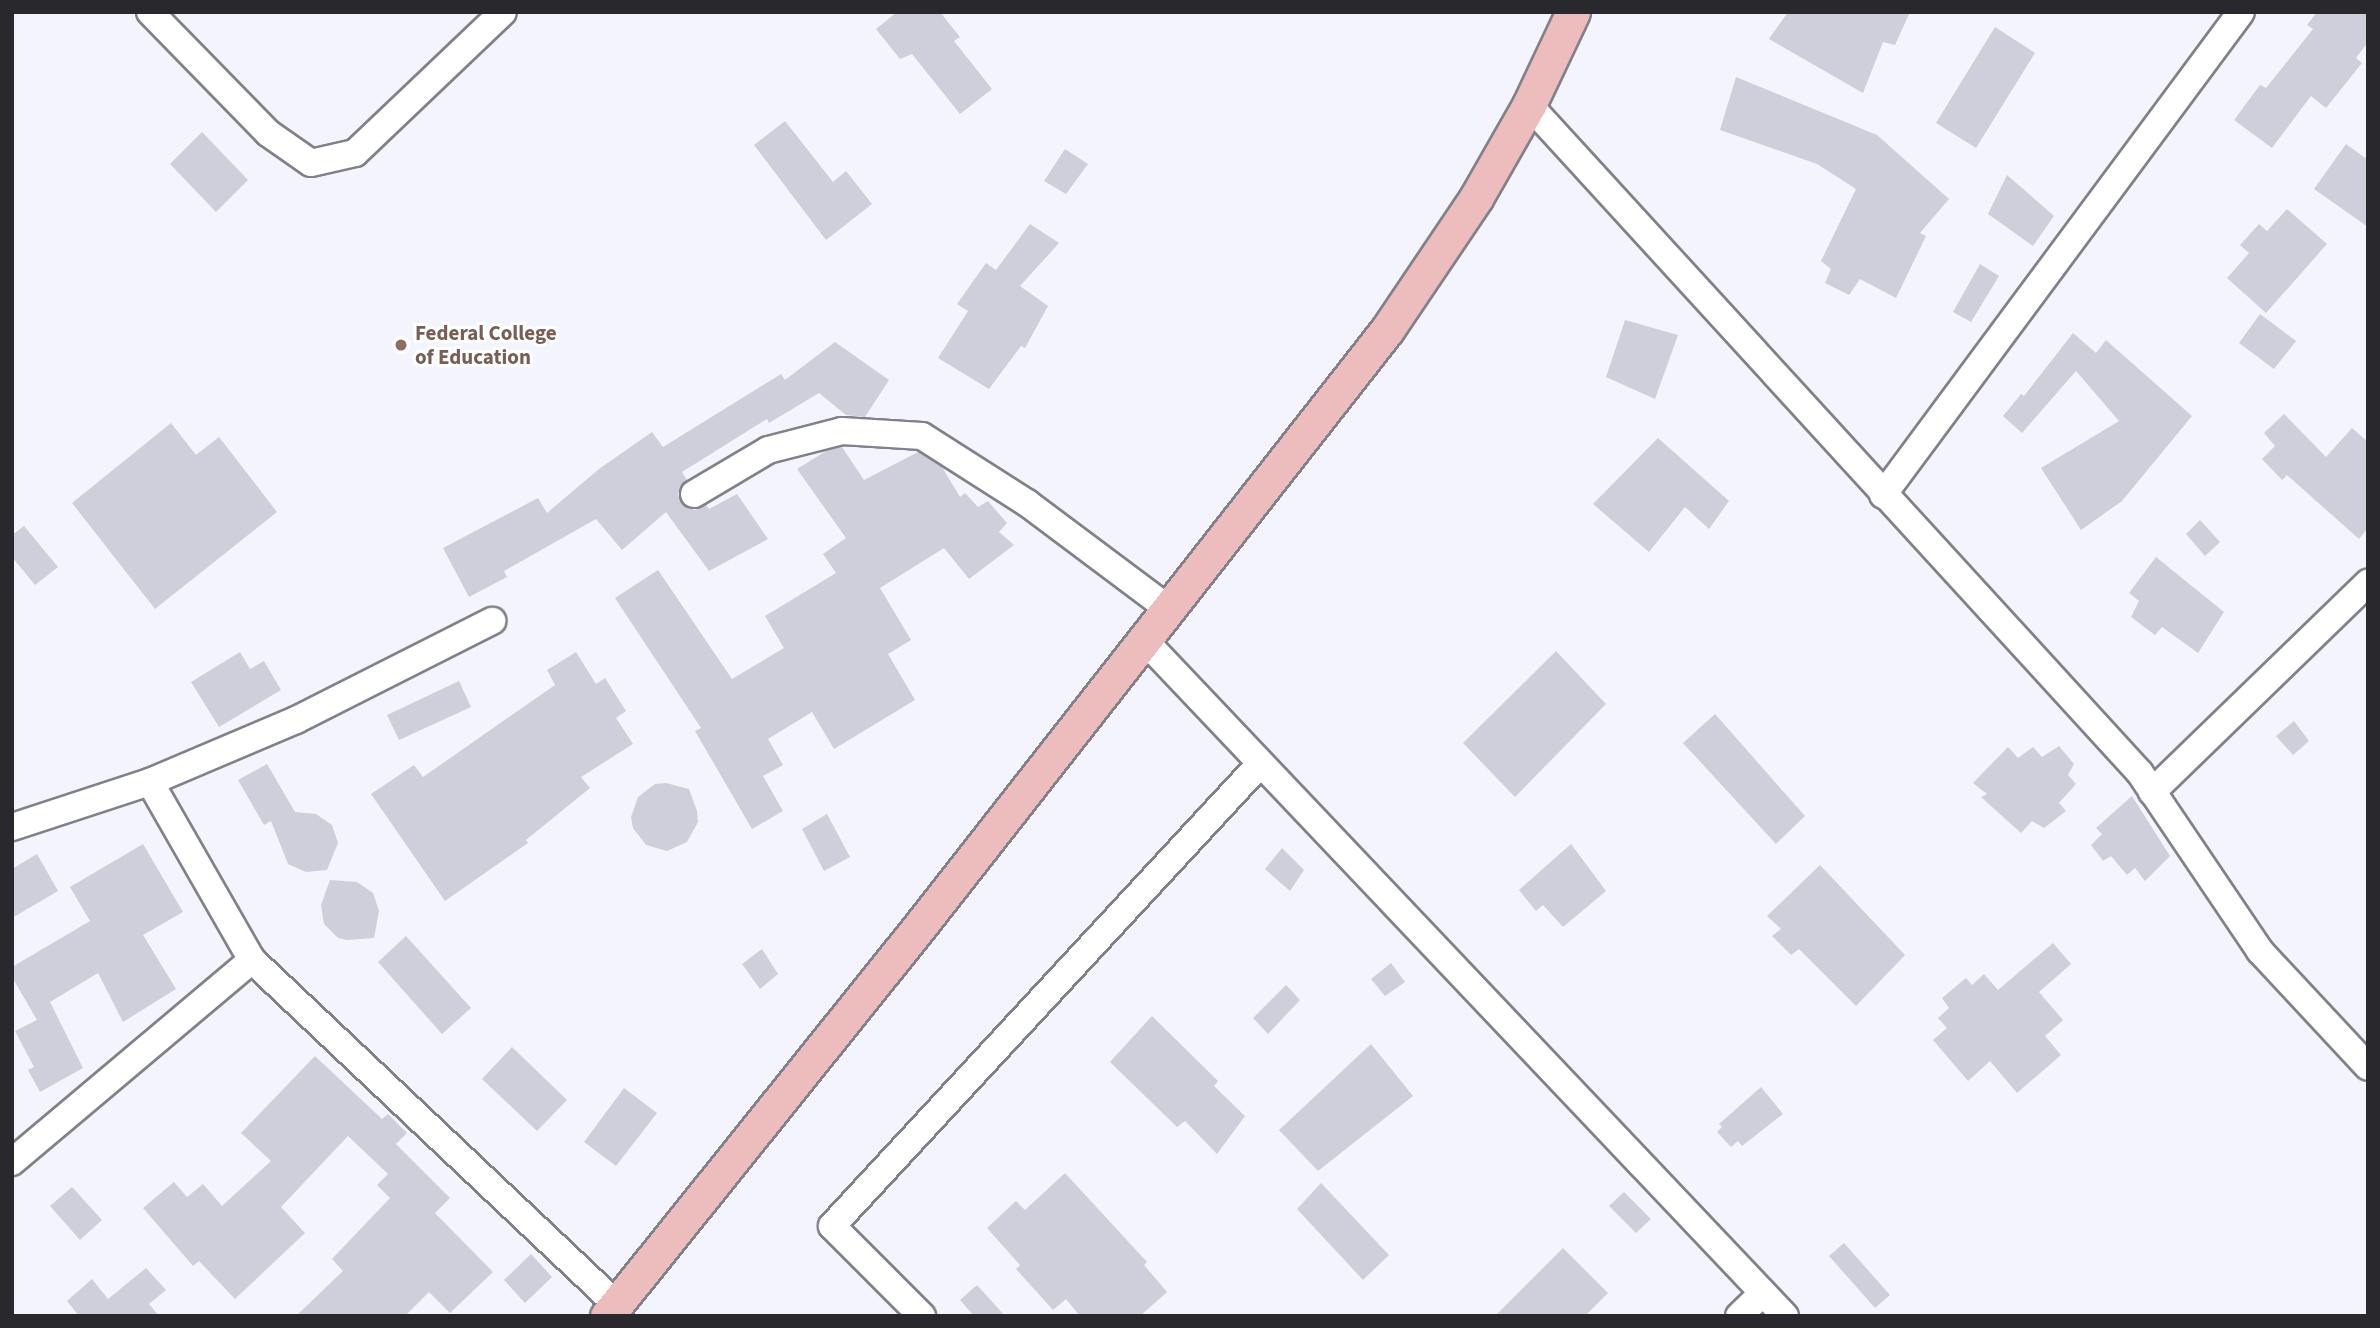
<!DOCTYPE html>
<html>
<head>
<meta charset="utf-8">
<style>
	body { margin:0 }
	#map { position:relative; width:2380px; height:1328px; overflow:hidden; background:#f4f4fe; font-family:"Source Sans 3",sans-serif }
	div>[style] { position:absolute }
	.building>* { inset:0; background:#cfcfdb }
	.roads { filter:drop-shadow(2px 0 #81818c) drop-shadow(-2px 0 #81818c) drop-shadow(0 2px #81818c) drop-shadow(0 -2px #81818c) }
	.minor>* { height:26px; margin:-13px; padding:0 13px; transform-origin:13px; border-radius:13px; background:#fff }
	.major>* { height:33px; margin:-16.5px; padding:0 16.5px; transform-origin:16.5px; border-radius:16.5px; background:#edbcbc }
	.dots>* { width:19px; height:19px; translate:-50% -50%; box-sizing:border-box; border:4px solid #fff; border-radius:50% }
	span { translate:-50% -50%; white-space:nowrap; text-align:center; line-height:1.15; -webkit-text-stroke:6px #fff; paint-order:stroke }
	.education-label { font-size:21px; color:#785e54; font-weight:700 }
	.left { translate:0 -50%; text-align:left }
	.frame { position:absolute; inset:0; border:14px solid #28282d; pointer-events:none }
</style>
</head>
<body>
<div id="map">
	<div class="building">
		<div style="clip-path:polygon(897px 12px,940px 12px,960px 37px,954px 41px,992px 89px,960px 114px,912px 54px,900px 59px,876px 29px)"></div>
		<div style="clip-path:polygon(1788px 12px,1910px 12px,1895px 45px,1883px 42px,1863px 93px,1769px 39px)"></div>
		<div style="clip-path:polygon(2317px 12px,2368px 12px,2368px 42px,2356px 58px,2362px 63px,2326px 108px,2311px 96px,2272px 148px,2234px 120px,2260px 85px,2266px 88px,2313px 29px,2307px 25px)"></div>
		<div style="clip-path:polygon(1995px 27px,2035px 53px,1976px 148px,1936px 123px)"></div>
		<div style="clip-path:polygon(1736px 77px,1877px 135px,1949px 199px,1920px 233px,1926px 236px,1896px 298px,1860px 279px,1849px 295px,1825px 283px,1831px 269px,1821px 261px,1856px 189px,1817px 164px,1720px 130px)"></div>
		<div style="clip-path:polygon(785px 121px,833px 182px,846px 171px,872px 204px,826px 240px,754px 145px)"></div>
		<div style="clip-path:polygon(202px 132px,248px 180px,216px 212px,170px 164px)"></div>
		<div style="clip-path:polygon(2346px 144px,2368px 160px,2368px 227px,2314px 189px)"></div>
		<div style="clip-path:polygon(1065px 149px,1088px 164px,1066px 194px,1044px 181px)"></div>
		<div style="clip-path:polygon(2007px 175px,2054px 216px,2033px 246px,1988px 214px)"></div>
		<div style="clip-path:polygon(2287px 209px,2327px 244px,2266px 313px,2227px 278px,2249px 253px,2240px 245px,2259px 224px,2267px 231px)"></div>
		<div style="clip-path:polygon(1030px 224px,1059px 243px,1020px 286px,1048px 306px,1025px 348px,1021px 346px,989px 389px,938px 358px,968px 311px,957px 304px,986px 263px,996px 270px)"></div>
		<div style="clip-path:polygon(1980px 264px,1999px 276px,1971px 322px,1953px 312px)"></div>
		<div style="clip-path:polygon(2260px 314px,2296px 341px,2274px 369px,2239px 343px)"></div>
		<div style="clip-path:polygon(1625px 320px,1678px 335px,1655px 399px,1606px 377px)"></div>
		<div style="clip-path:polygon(2073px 333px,2096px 353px,2106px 340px,2192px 416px,2122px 501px,2081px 530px,2041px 468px,2119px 421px,2076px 371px,2022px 433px,2003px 416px,2021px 394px,2024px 396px)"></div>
		<div style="clip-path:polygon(835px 342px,889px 380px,865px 417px,846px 415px,819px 393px,769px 423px,767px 419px,682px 472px,687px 480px,681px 486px,678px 495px,686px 507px,695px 510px,706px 505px,709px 509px,737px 494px,768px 539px,709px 571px,666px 512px,622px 550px,596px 519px,504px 571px,507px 577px,469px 597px,443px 548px,538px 498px,547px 513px,599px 469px,652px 432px,663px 447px,781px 374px,785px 380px)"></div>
		<div style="clip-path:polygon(2284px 414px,2326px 457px,2352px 428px,2368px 442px,2368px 528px,2359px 539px,2287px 475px,2282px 480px,2262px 459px,2275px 446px,2264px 433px)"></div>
		<div style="clip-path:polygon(171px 423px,196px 455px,219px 437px,277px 512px,155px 609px,72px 503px)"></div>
		<div style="clip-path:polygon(1658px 438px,1729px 501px,1709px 529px,1685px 507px,1649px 552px,1593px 504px)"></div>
		<div style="clip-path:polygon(842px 447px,864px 480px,918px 452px,942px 467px,960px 497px,965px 493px,978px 507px,988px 501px,1007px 523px,999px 532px,1014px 545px,969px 579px,944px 548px,880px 588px,911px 640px,888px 654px,915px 700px,834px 749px,812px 712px,768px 739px,783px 765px,763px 776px,783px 811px,752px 829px,695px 731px,701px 728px,615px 598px,658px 570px,732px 679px,784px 648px,765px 616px,836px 573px,823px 554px,846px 538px,797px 469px,826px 451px)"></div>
		<div style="clip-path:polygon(2200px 520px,2220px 542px,2205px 556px,2186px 534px)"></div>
		<div style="clip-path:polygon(24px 526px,58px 567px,35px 585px,12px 557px,12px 535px)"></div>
		<div style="clip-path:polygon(2156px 557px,2224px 612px,2198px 653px,2162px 627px,2155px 635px,2131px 617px,2139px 601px,2129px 593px)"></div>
		<div style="clip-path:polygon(1556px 651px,1606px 704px,1515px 797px,1463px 743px)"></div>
		<div style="clip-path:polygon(240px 652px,250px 669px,264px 661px,281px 690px,219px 727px,191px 682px)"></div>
		<div style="clip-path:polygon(576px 652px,596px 684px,605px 678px,626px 711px,616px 718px,633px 744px,581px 777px,590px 788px,526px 840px,528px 843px,445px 901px,371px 794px,414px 765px,423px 777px,555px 685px,547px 670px)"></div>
		<div style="clip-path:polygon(459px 681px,471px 707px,399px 740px,387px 715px)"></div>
		<div style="clip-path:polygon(1715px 714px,1805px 816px,1776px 844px,1683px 743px)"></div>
		<div style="clip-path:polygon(2294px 721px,2309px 741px,2293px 755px,2276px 736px)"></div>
		<div style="clip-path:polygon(2059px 746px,2074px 764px,2068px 775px,2076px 784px,2059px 803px,2066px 811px,2044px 828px,2032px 821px,2021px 833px,1981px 797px,1987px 794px,1973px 783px,2008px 747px,2018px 758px,2033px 747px,2042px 757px)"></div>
		<div style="clip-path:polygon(267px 764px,295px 812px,316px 814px,332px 825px,338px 843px,327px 870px,306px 872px,288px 864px,271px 821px,264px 825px,238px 780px)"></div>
		<div style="clip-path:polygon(666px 783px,689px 789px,697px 811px,698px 822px,687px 842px,667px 851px,646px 845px,633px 828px,631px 817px,638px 797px,655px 784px)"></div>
		<div style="clip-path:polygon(2132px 796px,2170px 856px,2145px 881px,2135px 868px,2127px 875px,2111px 856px,2103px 861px,2091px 845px,2102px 834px,2096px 828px)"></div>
		<div style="clip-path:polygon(827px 814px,850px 857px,824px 871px,802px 829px)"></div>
		<div style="clip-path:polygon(143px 844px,183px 912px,143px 935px,176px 989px,123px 1022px,98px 973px,50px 1002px,83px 1068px,40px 1092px,28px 1070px,34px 1067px,15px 1031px,37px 1020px,12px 977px,12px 967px,90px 921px,70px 887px)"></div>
		<div style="clip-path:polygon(1571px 844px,1606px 891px,1563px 927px,1543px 905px,1536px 911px,1519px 890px)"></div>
		<div style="clip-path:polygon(1282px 848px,1304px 870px,1290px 891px,1265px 869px)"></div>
		<div style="clip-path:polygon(37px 854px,58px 891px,12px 918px,12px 869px)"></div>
		<div style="clip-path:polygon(1820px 865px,1905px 955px,1856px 1006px,1799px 949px,1791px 955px,1772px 936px,1781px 929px,1767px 916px)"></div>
		<div style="clip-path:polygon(330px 880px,357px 882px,373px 893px,379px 911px,374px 938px,347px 940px,338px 938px,324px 924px,321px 905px)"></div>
		<div style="clip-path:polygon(406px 936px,471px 1008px,442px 1034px,378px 962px)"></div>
		<div style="clip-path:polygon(2053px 943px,2071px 964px,2039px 992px,2063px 1020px,2045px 1036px,2061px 1055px,2017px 1093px,1990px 1061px,1968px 1081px,1933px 1040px,1947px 1028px,1938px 1018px,1949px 1008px,1942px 998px,1966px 978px,1972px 985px,1984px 974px,1998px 990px)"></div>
		<div style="clip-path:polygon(762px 949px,778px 974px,760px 989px,742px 964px)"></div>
		<div style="clip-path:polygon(1391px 963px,1405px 982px,1385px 996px,1371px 979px)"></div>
		<div style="clip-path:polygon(1286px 985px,1300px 1000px,1268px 1034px,1253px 1018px)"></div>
		<div style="clip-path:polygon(1152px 1016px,1218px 1081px,1214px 1086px,1245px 1116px,1217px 1154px,1185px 1121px,1177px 1127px,1110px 1062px)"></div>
		<div style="clip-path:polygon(1371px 1044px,1413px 1096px,1318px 1171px,1279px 1130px)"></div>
		<div style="clip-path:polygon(512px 1047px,567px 1100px,537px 1131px,482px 1079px)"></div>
		<div style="clip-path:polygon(315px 1056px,382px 1119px,388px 1114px,407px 1133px,396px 1144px,450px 1198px,435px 1213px,493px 1272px,450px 1313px,429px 1292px,405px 1316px,296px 1316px,343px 1271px,332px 1259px,390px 1198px,377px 1185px,388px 1174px,348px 1136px,281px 1207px,305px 1233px,235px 1299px,199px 1261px,193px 1266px,143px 1208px,174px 1182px,187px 1197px,203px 1184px,222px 1206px,271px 1161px,241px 1133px)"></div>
		<div style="clip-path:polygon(1761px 1087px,1783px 1114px,1742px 1146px,1738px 1141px,1731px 1147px,1717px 1132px,1722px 1127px,1719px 1124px)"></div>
		<div style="clip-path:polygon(624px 1088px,657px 1113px,616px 1166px,584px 1142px)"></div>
		<div style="clip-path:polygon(1065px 1173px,1147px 1262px,1144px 1265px,1167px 1292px,1140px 1316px,1080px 1316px,1066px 1299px,1053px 1310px,1016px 1269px,1020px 1265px,987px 1228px,1016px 1201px,1025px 1210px)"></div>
		<div style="clip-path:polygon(1321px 1183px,1389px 1255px,1363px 1280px,1297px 1209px)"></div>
		<div style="clip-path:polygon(72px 1187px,102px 1220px,80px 1240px,50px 1206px)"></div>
		<div style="clip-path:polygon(1624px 1192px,1651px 1219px,1636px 1233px,1609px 1206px)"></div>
		<div style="clip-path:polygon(1844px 1243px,1890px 1295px,1875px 1308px,1829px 1256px)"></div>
		<div style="clip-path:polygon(1563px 1248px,1608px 1293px,1585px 1316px,1495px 1316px)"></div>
		<div style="clip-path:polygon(531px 1254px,552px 1277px,525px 1303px,504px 1280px)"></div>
		<div style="clip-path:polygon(146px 1268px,166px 1290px,149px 1304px,159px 1316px,79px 1316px,67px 1301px,92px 1279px,108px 1299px)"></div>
		<div style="clip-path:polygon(977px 1285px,1005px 1316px,974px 1316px,960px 1300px)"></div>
	</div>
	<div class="roads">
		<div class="minor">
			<div style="left:150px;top:12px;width:169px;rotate:45.7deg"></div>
			<div style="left:268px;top:133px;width:52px;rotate:34.9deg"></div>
			<div style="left:311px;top:163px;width:45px;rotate:-12.8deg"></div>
			<div style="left:355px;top:153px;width:204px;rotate:-43.6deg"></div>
			<div style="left:1529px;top:105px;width:905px;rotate:47.55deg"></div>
			<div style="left:2140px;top:773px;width:215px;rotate:56deg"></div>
			<div style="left:2260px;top:951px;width:158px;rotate:47deg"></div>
			<div style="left:694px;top:494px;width:86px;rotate:-30.7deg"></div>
			<div style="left:768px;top:450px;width:76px;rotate:-14.4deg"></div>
			<div style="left:842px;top:431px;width:80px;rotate:3.6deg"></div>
			<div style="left:922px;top:436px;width:125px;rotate:32.5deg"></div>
			<div style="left:1027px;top:503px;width:179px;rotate:36.8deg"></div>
			<div style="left:1883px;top:495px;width:601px;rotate:-53.45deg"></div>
			<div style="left:1145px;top:641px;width:930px;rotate:46.52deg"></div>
			<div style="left:150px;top:782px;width:159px;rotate:-23deg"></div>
			<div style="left:296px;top:720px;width:220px;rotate:-26.8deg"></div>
			<div style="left:2152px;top:792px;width:301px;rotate:-44.1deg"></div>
			<div style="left:12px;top:827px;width:145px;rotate:-18.1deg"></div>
			<div style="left:150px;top:782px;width:205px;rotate:60.2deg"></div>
			<div style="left:252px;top:960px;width:501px;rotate:43.38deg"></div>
			<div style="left:12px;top:1162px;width:314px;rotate:-40.1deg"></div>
			<div style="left:922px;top:1316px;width:127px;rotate:-135deg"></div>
			<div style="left:832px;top:1226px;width:630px;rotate:-47.19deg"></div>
			<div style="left:1739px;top:1316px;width:33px;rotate:-44deg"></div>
		</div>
		<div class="major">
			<div style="left:607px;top:1316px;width:500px;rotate:-51.25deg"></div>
			<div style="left:920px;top:926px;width:757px;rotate:-51.92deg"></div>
			<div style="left:1387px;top:330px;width:159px;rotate:-56deg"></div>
			<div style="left:1476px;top:198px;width:107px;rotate:-60.3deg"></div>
			<div style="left:1529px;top:105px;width:103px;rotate:-64.7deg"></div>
		</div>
	</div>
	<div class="dots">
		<div style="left:401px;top:345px;background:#8d6e63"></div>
	</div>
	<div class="education-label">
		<span class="left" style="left:415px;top:345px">Federal College<br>of Education</span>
	</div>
	<div class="frame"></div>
</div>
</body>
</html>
